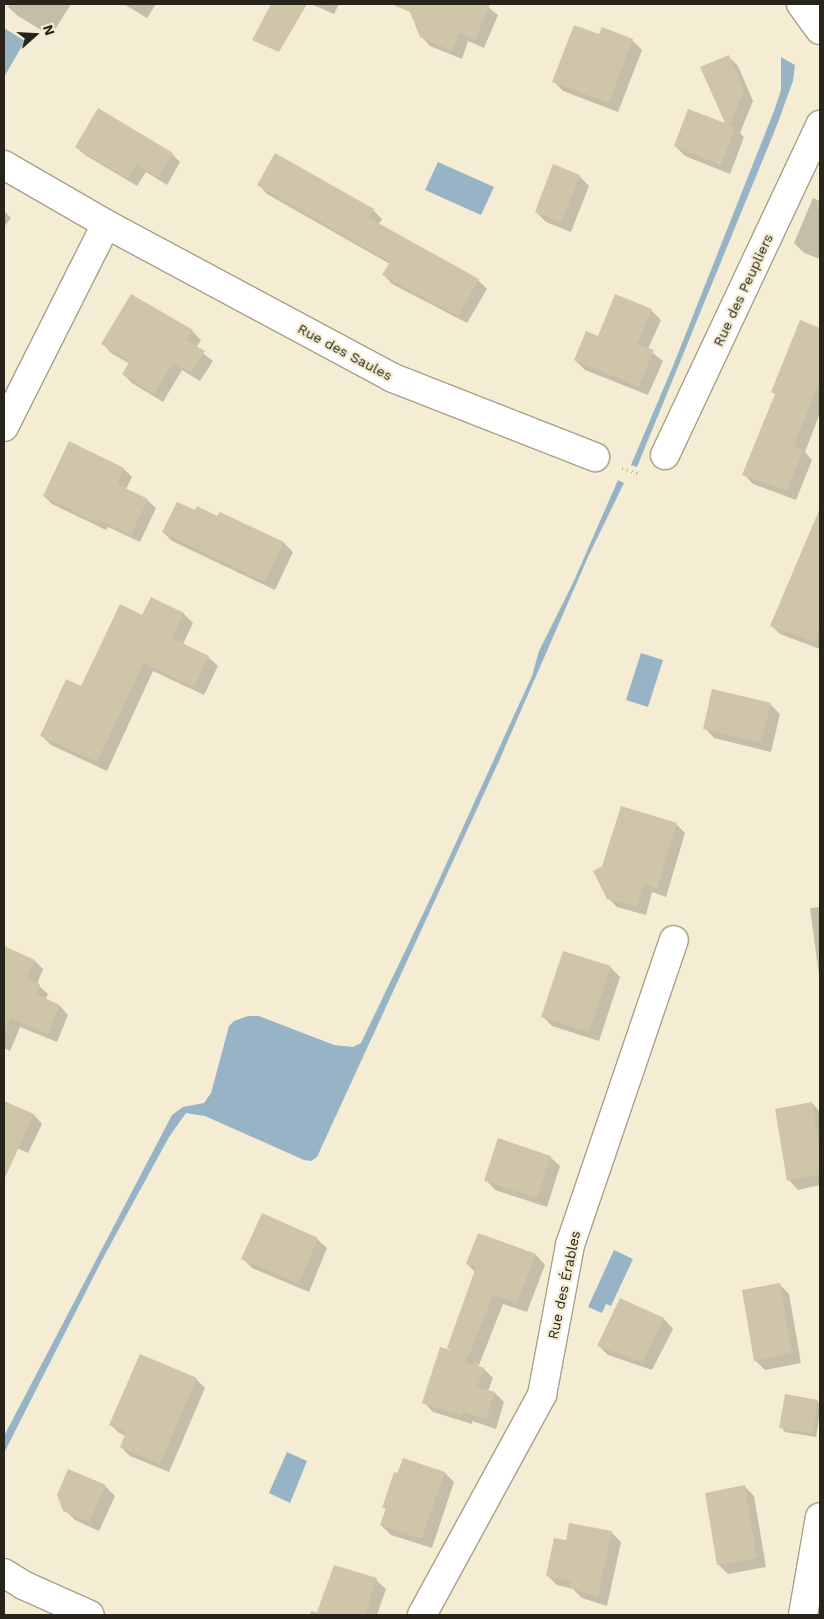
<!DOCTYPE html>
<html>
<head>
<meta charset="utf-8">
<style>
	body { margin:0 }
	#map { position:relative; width:824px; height:1619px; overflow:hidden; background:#f5edd3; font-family:"Work Sans",sans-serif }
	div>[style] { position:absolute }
	.water>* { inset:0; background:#97b3c6 }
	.shadow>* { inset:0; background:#0003 }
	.building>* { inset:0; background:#cfc5a8 }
	.path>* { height:3px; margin-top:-1.5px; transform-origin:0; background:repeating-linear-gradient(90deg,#b7b09b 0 1px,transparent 0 5px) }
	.roads { filter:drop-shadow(1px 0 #a8a088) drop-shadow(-1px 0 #a8a088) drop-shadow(0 1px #a8a088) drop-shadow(0 -1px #a8a088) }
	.street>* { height:28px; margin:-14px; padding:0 14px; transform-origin:14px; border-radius:14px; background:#fff }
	span { translate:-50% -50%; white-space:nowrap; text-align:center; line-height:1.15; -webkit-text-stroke:4.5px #f5edd3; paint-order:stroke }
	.street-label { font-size:14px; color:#28241b }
	.frame { position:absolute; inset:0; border:5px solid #28241b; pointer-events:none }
	.north { position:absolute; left:10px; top:10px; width:50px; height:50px; -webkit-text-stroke:4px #f5edd3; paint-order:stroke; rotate:71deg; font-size:14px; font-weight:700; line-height:20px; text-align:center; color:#28241b }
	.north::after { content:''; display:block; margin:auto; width:18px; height:22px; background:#28241b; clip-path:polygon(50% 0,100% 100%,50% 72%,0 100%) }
</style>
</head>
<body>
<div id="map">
	<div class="water">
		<div style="clip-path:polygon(4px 28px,25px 41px,4px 77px)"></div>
		<div style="clip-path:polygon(781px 57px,795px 65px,793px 81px,777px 125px,637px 467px,631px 465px,673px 366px,774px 111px,781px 90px)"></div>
		<div style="clip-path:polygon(438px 162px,494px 187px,481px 215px,425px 190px)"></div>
		<div style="clip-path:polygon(618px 480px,624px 483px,588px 557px,499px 761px,317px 1157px,311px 1161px,304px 1160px,205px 1116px,186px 1113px,169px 1137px,102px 1260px,4px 1453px,4px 1436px,172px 1115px,183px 1107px,204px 1103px,211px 1093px,229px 1026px,234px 1021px,248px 1016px,259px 1016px,334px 1045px,353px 1047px,361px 1043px,433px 893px,532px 676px,539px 651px,573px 583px)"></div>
		<div style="clip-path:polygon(641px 653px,663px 660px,648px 707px,626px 700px)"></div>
		<div style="clip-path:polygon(614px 1250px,633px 1259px,611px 1306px,606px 1304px,602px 1313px,588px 1307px)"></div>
		<div style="clip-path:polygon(287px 1452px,307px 1461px,290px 1503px,269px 1493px)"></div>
	</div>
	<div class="shadow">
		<div style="clip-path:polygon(10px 4px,71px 4px,51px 36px,18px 16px,8px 7px)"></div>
		<div style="clip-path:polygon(124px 4px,156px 4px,147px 18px)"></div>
		<div style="clip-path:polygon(311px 4px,339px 4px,334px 14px)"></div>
		<div style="clip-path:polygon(418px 4px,484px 4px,498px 15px,484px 48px,468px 41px,462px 59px,430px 46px,421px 36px,413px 16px)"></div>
		<div style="clip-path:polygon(600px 35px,632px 40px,642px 50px,618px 112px,563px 91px,554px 82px)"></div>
		<div style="clip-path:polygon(728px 56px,738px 66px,753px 101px,740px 133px,744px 137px,730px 174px,685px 156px,675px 146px,727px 125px)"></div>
		<div style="clip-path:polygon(76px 147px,172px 154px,180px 162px,167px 185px,146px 172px,137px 186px,85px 155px)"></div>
		<div style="clip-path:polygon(579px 176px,589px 186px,571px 232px,546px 222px,536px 212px)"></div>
		<div style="clip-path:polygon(259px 185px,373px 210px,382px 219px,378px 225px,478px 280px,487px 289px,467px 323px,392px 284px,384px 275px,390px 264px,267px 194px)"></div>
		<div style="clip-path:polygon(813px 198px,820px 201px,820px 259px,804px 253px,794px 243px)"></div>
		<div style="clip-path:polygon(4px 211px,11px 218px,4px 227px)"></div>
		<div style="clip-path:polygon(651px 310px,661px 320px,648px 349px,663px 361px,648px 395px,585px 370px,575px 360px,598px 337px)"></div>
		<div style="clip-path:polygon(801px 321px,820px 329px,820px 413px,805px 452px,812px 460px,796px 500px,753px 484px,744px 474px,776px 395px,773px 392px)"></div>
		<div style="clip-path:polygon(192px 331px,201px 340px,196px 348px,213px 361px,200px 381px,182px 370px,163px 402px,132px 383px,123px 374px,130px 364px,111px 353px,103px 344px)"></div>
		<div style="clip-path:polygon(124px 469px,132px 477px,126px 489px,147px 500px,156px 508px,140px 542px,108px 527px,106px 530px,52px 504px,44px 496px)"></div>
		<div style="clip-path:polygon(196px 512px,218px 518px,220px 513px,284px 543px,293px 552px,275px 590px,172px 541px,163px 532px)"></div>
		<div style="clip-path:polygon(804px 549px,820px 555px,820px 649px,780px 634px,772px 626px)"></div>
		<div style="clip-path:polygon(151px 598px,184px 614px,193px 623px,183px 644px,208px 657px,218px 666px,204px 695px,153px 671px,107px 771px,51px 745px,41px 735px,143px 616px)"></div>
		<div style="clip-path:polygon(770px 704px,780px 714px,771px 752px,714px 738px,705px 728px)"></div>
		<div style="clip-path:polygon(676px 824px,685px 833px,666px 897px,652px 892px,646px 915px,617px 907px,608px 898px)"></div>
		<div style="clip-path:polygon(820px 907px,820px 983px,810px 908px)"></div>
		<div style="clip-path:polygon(4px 948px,35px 961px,43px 969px,37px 984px,48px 994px,45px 1000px,60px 1006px,68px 1015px,57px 1042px,20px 1027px,10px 1051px,4px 1048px)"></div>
		<div style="clip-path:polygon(610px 967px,620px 977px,599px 1041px,552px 1026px,543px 1017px)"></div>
		<div style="clip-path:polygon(4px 1102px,34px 1115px,42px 1124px,28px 1153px,4px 1142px)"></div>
		<div style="clip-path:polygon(812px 1103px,820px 1112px,820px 1185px,798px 1190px,789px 1180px)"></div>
		<div style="clip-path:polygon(550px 1157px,560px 1166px,547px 1207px,495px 1190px,486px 1180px)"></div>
		<div style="clip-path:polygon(317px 1239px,327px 1248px,309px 1292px,252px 1268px,243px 1259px)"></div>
		<div style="clip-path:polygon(536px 1255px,545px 1265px,527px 1312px,503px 1304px,479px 1365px,472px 1362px,484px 1369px,493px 1378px,488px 1391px,495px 1393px,504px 1402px,496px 1429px,472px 1421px,472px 1424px,433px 1412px,424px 1402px,453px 1352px,448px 1347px,475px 1272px,467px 1264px)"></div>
		<div style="clip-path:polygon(779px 1284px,789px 1294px,801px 1363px,765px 1370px,755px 1360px)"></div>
		<div style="clip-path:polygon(620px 1299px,664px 1319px,673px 1329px,652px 1370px,608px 1355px,599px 1346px)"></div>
		<div style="clip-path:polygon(196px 1379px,205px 1388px,169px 1472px,130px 1456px,121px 1447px,126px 1436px,119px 1433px,111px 1425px)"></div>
		<div style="clip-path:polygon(817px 1401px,820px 1404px,820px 1414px,816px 1437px,785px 1432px,781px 1427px)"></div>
		<div style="clip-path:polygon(403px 1459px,445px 1473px,454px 1482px,432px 1548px,391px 1535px,381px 1525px,387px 1510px,384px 1507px)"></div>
		<div style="clip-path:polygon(105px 1486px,115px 1496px,99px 1531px,75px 1520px,65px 1510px)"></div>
		<div style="clip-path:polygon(745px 1487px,754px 1496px,766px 1567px,728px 1574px,718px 1564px)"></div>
		<div style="clip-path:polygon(611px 1532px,621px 1542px,607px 1606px,582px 1598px,573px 1589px,557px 1585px,548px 1576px,567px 1541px)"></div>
		<div style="clip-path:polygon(376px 1580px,386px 1589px,377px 1615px,310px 1615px,311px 1611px,318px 1613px)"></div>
	</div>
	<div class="building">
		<div style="clip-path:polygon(271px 4px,307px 4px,279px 52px,252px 40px)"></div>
		<div style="clip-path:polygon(391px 4px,490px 4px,475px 40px,459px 33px,452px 51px,420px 37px,410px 12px)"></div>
		<div style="clip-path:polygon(574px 25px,599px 34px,602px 27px,633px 39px,609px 103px,552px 82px)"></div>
		<div style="clip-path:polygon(729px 55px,744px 90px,730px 125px,735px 127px,721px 165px,674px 146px,688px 109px,725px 123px,700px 67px)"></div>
		<div style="clip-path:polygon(98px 108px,173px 153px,158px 178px,137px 164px,128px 179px,75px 147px)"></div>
		<div style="clip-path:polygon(275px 153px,374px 209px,369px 218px,479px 279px,458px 316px,382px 275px,390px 262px,257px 185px)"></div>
		<div style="clip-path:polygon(553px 164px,580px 175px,561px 223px,535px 212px)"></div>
		<div style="clip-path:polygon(131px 294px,193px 330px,186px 340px,205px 351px,191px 373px,173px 363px,154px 394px,122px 374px,130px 361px,101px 344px)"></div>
		<div style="clip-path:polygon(615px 294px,652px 309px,637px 344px,654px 350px,639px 387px,574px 360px,586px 331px,598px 336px)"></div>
		<div style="clip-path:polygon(800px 320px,820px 328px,820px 380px,794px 446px,803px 449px,787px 491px,742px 475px,775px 394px,771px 392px)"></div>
		<div style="clip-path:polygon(69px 441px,124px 468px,117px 484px,148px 499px,131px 535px,99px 520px,98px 523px,43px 496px)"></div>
		<div style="clip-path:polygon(177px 502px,195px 510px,197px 506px,217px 516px,220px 512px,284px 542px,265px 582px,162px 532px)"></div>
		<div style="clip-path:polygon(820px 508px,820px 627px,814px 642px,770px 626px)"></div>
		<div style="clip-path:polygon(151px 597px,184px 613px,172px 638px,209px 656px,194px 687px,144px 663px,97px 762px,40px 736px,66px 679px,81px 686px,120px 604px,142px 615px)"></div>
		<div style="clip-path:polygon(712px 689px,771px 703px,761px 743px,703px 729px)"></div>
		<div style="clip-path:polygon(621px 806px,677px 823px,657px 889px,644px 884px,637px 907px,607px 899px,593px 871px,602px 866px)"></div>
		<div style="clip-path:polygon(4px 946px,35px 960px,27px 978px,40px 984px,36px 994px,60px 1005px,48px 1034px,10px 1018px,4px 1032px)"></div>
		<div style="clip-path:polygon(563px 951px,611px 966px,589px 1032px,541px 1017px)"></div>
		<div style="clip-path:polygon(4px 1101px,34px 1114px,4px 1180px)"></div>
		<div style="clip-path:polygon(812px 1102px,820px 1153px,820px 1174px,787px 1181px,775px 1109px)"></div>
		<div style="clip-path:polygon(498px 1138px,551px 1156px,537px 1198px,484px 1181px)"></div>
		<div style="clip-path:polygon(262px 1213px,318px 1238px,299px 1284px,241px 1259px)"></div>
		<div style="clip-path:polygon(478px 1233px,536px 1254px,517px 1303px,493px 1295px,469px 1356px,447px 1348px,476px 1267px,466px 1264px)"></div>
		<div style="clip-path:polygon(780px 1283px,792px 1353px,754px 1361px,742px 1290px)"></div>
		<div style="clip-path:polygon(620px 1298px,664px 1318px,643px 1362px,597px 1346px)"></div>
		<div style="clip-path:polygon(440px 1347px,467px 1355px,465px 1362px,484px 1368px,477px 1387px,495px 1392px,486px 1420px,463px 1412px,462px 1416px,422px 1403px)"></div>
		<div style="clip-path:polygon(140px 1354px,197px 1378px,160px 1464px,120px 1447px,126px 1432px,109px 1425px)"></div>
		<div style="clip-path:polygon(785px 1394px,818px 1400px,812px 1433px,779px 1428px)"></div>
		<div style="clip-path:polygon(403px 1458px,445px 1472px,422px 1539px,380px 1525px,386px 1508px,382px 1508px,394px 1472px,398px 1473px)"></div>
		<div style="clip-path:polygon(68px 1469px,106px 1485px,89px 1522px,63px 1511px,57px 1495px)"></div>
		<div style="clip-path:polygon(745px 1485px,757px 1558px,717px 1565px,705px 1493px)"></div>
		<div style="clip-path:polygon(569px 1523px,612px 1531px,598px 1597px,570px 1588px,572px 1582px,546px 1576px,554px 1538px,566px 1540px)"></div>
		<div style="clip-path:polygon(334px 1565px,377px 1578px,365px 1615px,316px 1615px)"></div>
	</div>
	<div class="path">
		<div style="left:622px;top:468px;width:19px;rotate:18deg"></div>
	</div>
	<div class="roads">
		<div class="street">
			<div style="left:801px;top:4px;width:32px;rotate:54deg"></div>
			<div style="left:4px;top:165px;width:118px;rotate:30deg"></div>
			<div style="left:106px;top:224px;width:326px;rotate:28.2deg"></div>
			<div style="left:393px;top:378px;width:217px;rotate:21.4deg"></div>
			<div style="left:4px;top:427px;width:227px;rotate:-63.3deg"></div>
			<div style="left:665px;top:455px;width:365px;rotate:-64.8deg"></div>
			<div style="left:4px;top:1573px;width:22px;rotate:32deg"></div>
			<div style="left:23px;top:1585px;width:73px;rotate:24.1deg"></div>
			<div style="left:422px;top:1615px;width:251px;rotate:-61.4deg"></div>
			<div style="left:542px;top:1395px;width:153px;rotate:-79.4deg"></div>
			<div style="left:570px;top:1245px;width:322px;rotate:-71.2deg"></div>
			<div style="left:803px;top:1615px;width:99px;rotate:-80.2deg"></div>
		</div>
	</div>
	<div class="street-label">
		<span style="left:743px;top:290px;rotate:-65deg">Rue des Peupliers</span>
		<span style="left:345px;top:352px;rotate:28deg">Rue des Saules</span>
		<span style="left:564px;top:1285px;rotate:-78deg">Rue des Érables</span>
	</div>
	<div class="frame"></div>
	<div class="north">N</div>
</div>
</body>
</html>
